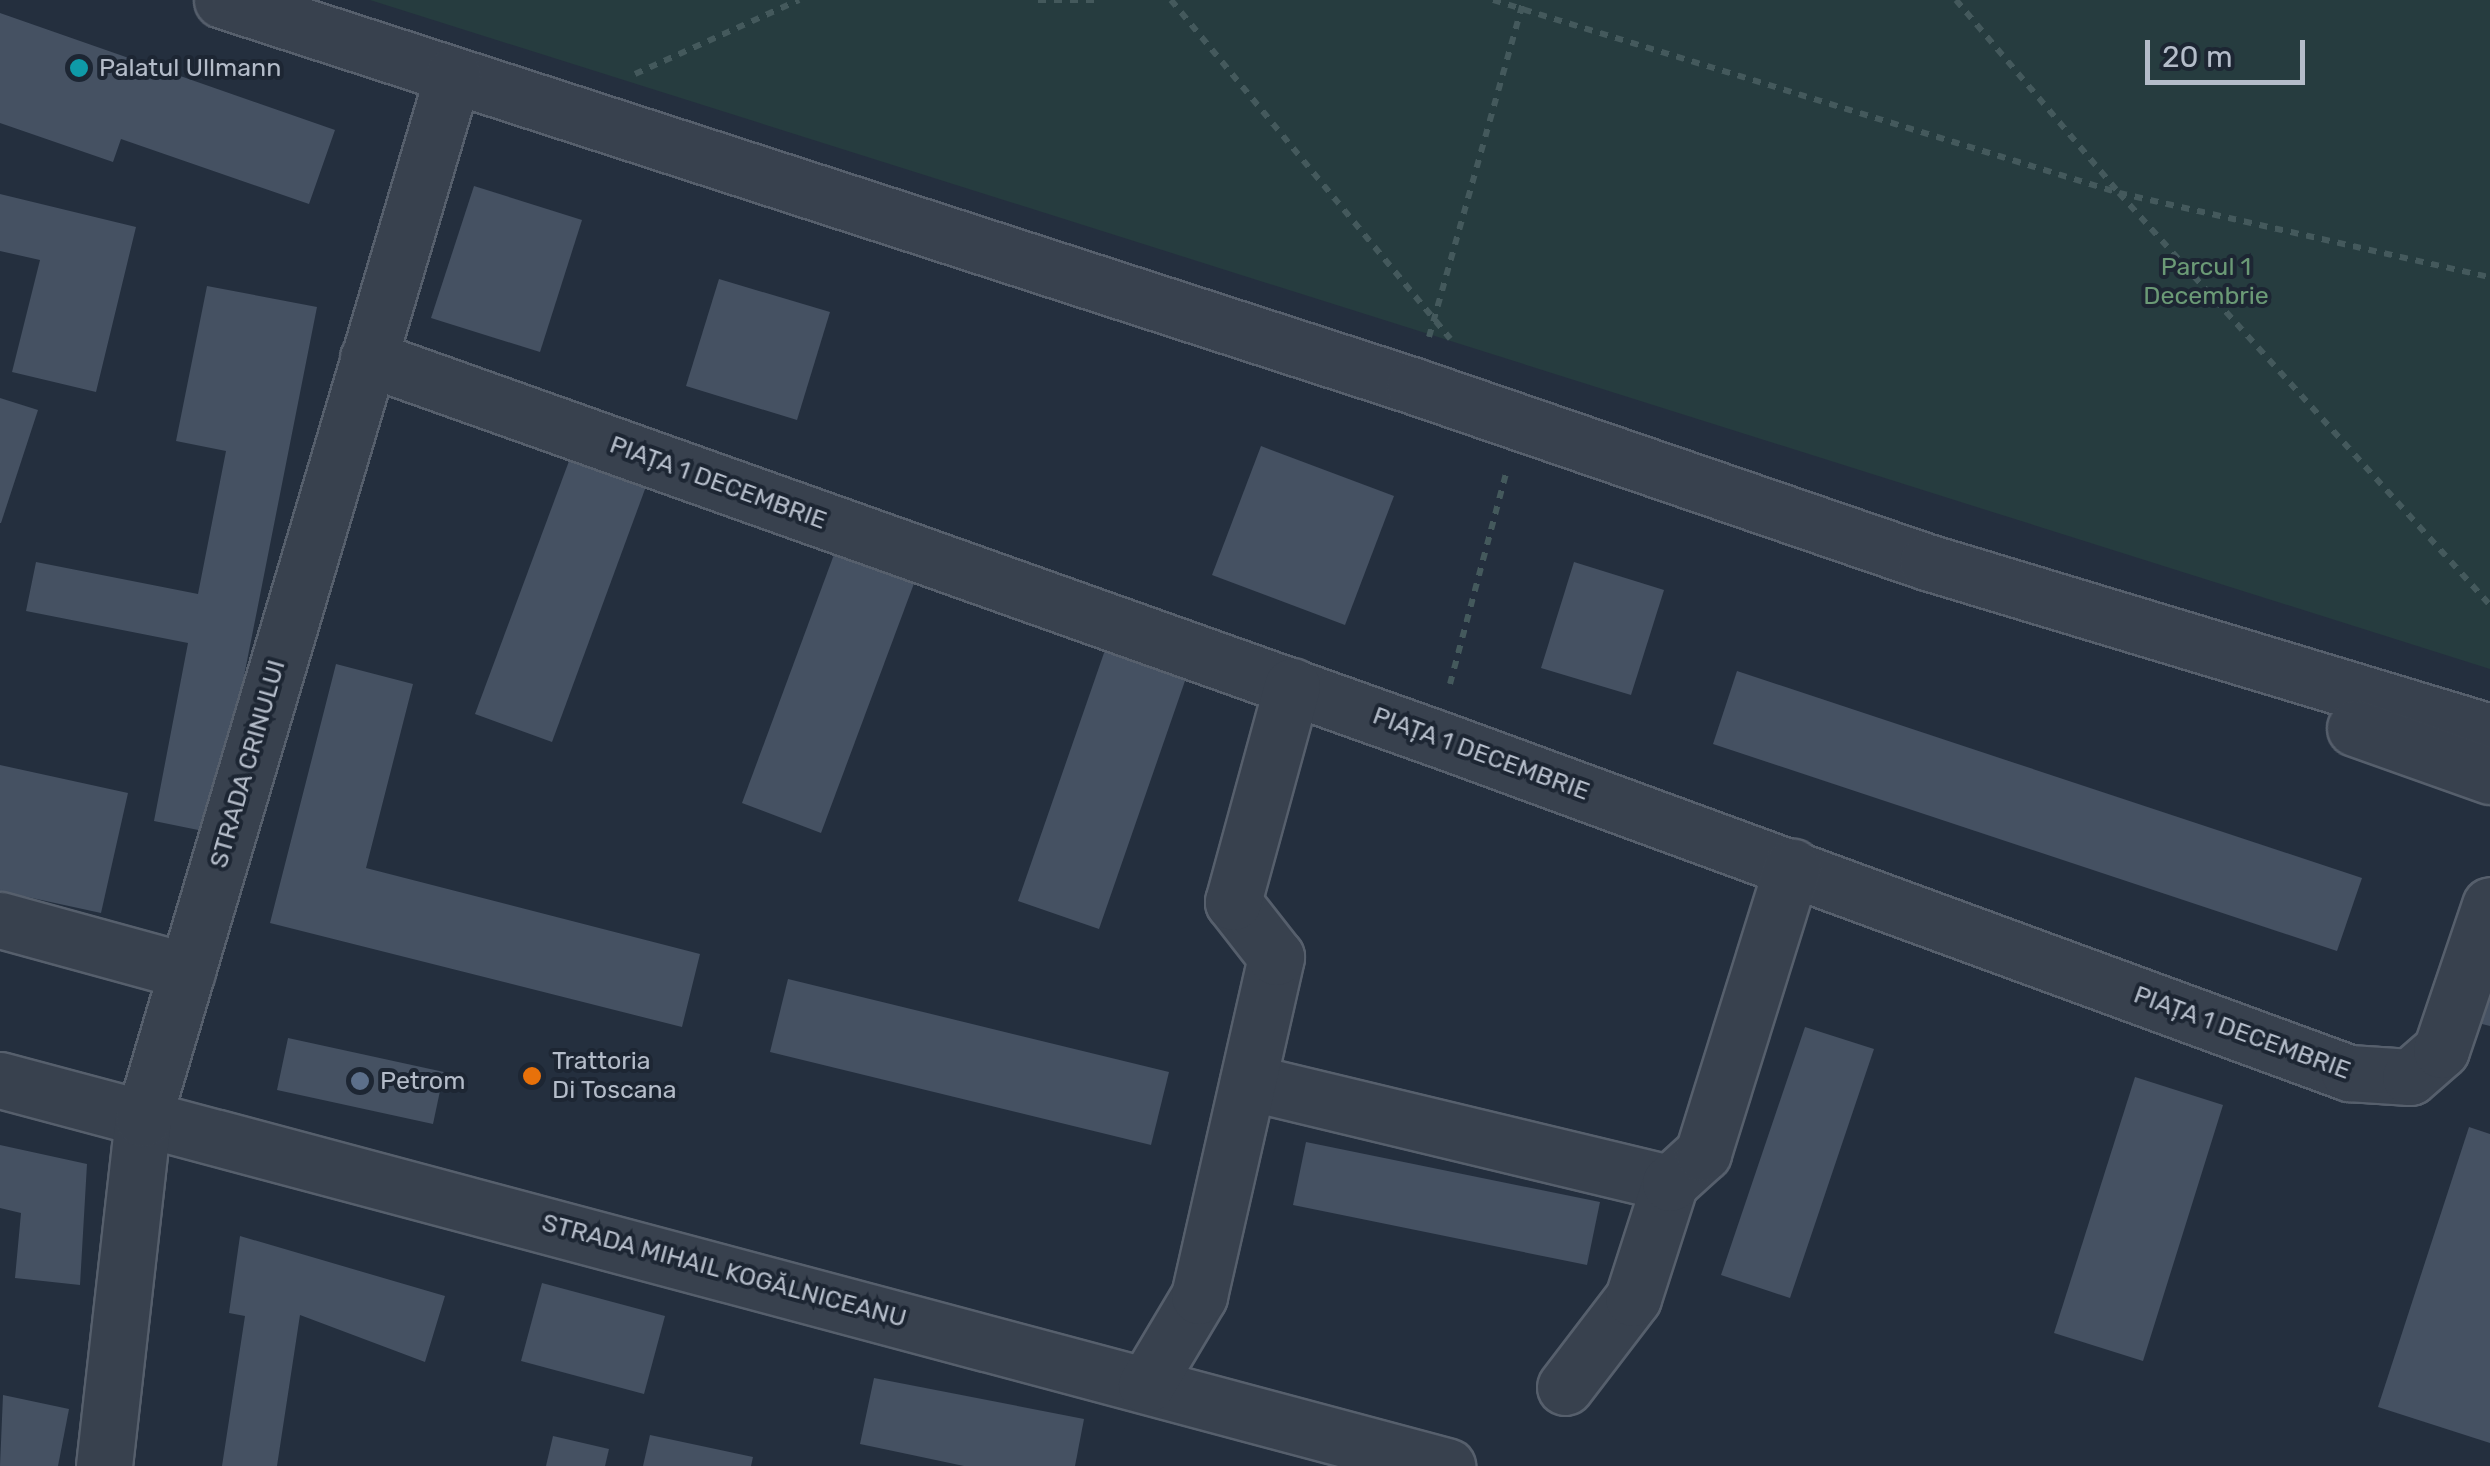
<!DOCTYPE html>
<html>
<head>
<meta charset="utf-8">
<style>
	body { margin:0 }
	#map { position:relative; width:2490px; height:1466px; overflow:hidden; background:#242f3e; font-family:Rubik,sans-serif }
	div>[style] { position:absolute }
	.green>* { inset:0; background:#263c3f }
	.building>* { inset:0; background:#455162 }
	.path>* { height:6px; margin-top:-3px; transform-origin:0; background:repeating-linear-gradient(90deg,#44595c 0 8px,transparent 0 16px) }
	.roads { filter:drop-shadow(2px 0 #565f6c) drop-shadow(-2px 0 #565f6c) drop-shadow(0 2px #565f6c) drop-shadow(0 -2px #565f6c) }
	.minor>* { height:55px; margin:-27.5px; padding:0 27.5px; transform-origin:27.5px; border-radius:27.5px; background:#38414e }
	.dots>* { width:28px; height:28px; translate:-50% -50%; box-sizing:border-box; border:5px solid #1d2633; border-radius:50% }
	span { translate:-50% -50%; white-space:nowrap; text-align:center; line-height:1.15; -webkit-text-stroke:8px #1d2633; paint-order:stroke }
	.poi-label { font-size:25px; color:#b4bcc9 }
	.left { translate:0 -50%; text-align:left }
	.park-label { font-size:25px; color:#6b9a76 }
	.street-label { font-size:25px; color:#b4bcc9 }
	.scale { position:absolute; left:2145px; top:40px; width:160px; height:45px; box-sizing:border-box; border:5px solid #b4bcc9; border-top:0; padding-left:12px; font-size:30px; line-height:35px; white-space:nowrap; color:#b4bcc9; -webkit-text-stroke:8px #1d2633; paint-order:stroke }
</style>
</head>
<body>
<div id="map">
	<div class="green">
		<div style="clip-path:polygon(370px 0,2490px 0,2490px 669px)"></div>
	</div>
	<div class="building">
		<div style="clip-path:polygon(0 13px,335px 130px,309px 204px,121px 139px,113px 162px,0 123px)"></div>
		<div style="clip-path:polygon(474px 186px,582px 220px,540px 352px,431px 318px)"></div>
		<div style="clip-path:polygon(0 194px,136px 227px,96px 392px,12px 372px,40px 260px,0 251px)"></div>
		<div style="clip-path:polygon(719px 279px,830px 312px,797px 420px,686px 386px)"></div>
		<div style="clip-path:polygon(207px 286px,317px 307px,213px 833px,154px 821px,188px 643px,26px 611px,36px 562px,198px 594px,226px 451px,176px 441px)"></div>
		<div style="clip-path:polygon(0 398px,38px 410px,1px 523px,0 523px)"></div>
		<div style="clip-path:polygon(1261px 446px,1394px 496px,1345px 625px,1212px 575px)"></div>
		<div style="clip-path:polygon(572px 453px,648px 481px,552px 742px,475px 714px)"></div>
		<div style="clip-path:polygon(839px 541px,919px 570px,821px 833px,742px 803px)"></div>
		<div style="clip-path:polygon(1574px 562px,1664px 590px,1631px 695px,1541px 668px)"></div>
		<div style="clip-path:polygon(1105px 650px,1186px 678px,1099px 929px,1018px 901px)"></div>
		<div style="clip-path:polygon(336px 664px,413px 684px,366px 868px,700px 954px,682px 1027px,270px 923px)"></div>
		<div style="clip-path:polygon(1737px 671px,2362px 878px,2337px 951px,1713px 744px)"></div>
		<div style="clip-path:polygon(0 765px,128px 793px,101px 913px,0 891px)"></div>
		<div style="clip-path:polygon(788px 979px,1169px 1072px,1151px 1145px,770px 1052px)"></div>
		<div style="clip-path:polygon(2490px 987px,2490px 1026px,2478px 1023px)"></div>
		<div style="clip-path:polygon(1805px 1027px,1874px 1049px,1790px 1298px,1721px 1275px)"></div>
		<div style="clip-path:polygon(288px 1038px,444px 1072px,433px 1124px,277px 1090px)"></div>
		<div style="clip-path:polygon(2135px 1077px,2223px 1105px,2143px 1361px,2054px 1333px)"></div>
		<div style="clip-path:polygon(2469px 1127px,2490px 1134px,2490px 1443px,2378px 1407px)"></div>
		<div style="clip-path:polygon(1306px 1142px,1600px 1202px,1587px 1265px,1293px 1205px)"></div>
		<div style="clip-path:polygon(0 1145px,87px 1164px,80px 1285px,15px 1278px,21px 1213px,0 1208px)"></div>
		<div style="clip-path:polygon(240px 1236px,445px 1296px,425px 1362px,300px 1315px,277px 1466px,222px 1466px,245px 1316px,229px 1313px)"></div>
		<div style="clip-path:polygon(542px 1283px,665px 1316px,644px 1394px,521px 1361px)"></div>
		<div style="clip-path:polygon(874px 1378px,1084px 1419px,1075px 1466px,964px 1466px,860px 1444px)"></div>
		<div style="clip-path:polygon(3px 1395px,69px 1409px,58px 1466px,0 1466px)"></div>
		<div style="clip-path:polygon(650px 1435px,753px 1457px,751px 1466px,643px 1466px)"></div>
		<div style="clip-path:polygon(553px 1436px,609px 1449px,605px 1466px,546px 1466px)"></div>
	</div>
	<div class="path">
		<div style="left:1038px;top:0;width:62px"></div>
		<div style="left:1171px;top:0;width:439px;rotate:50.5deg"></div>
		<div style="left:1493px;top:0;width:655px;rotate:17.13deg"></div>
		<div style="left:2119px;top:193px;width:380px;rotate:12.8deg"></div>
		<div style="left:1956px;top:0;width:253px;rotate:49.8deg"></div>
		<div style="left:2119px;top:193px;width:554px;rotate:48deg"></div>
		<div style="left:635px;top:74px;width:180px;rotate:-24.3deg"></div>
		<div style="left:1429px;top:337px;width:350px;rotate:-74.3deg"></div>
		<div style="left:1450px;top:684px;width:217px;rotate:-75.1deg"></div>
	</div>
	<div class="roads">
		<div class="minor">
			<div style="left:222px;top:0;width:1253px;rotate:17.94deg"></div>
			<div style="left:1414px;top:386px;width:542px;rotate:18.94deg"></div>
			<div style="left:1927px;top:562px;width:588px;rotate:16.8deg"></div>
			<div style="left:368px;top:358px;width:1134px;rotate:19.59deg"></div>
			<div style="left:1436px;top:738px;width:973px;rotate:20.15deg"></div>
			<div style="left:2349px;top:1073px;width:61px;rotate:3.8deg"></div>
			<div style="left:2410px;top:1077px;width:41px;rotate:-41.1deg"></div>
			<div style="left:2441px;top:1050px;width:153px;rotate:-71.3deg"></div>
			<div style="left:2355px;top:728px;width:143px;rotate:19.6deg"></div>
			<div style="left:0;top:920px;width:194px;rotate:15.3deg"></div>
			<div style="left:0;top:1080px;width:1498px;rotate:14.94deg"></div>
			<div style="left:1248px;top:1082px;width:434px;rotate:13.5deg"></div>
			<div style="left:1146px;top:1385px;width:104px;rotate:-59.2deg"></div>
			<div style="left:1199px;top:1296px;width:348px;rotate:-77.2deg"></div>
			<div style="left:1276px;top:957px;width:70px;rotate:-128deg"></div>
			<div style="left:1233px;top:902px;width:224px;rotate:-74.7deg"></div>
			<div style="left:1565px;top:1387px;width:112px;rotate:-52.6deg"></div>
			<div style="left:1633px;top:1298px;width:121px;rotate:-72.2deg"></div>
			<div style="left:1670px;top:1183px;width:45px;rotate:-42.3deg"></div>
			<div style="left:1703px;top:1153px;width:300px;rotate:-72.7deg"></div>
			<div style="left:104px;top:1466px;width:349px;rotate:-83.6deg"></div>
			<div style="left:143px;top:1119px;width:1089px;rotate:-73.46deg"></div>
		</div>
	</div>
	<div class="dots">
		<div style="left:79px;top:68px;background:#0f9aa8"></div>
		<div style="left:532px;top:1076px;background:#e8710a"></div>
		<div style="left:360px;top:1081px;background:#5c6f8a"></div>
	</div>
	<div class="poi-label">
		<span class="left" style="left:99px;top:68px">Palatul Ullmann</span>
		<span class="left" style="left:552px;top:1076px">Trattoria<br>Di Toscana</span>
		<span class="left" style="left:380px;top:1081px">Petrom</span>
	</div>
	<div class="park-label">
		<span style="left:2206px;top:282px">Parcul 1<br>Decembrie</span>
	</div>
	<div class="street-label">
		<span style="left:718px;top:483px;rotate:20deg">PIAȚA 1 DECEMBRIE</span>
		<span style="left:1481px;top:754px;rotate:20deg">PIAȚA 1 DECEMBRIE</span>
		<span style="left:248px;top:764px;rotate:-74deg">STRADA CRINULUI</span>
		<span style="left:2242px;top:1033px;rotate:20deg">PIAȚA 1 DECEMBRIE</span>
		<span style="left:724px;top:1271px;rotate:15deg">STRADA MIHAIL KOGĂLNICEANU</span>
	</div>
	<div class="scale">20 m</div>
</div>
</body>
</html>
